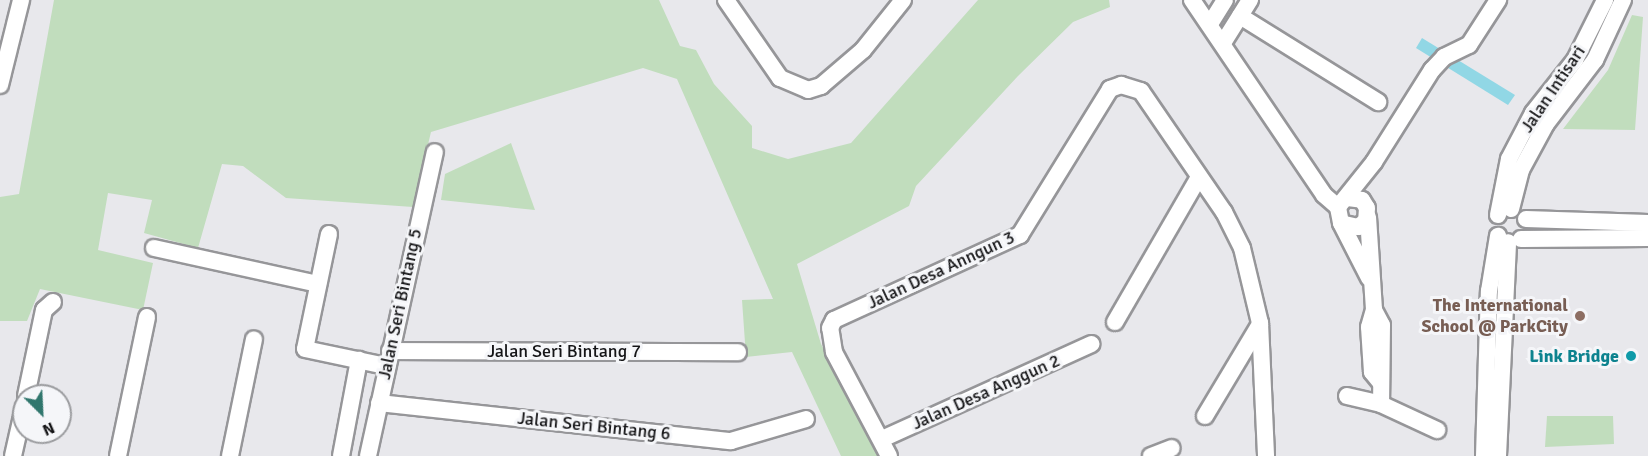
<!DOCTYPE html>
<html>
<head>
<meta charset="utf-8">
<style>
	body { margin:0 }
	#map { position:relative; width:1648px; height:456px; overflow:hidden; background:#e8e8ec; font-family:Signika,sans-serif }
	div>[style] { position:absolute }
	.green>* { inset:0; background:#c1ddbd }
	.water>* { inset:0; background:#91d7e5 }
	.roads { filter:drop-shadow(2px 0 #969699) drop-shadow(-2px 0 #969699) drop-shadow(0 2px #969699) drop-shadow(0 -2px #969699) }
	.minor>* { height:16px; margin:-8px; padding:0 8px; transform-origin:8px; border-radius:8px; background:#fff }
	.dots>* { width:16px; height:16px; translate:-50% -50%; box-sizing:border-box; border:3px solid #f5f6f9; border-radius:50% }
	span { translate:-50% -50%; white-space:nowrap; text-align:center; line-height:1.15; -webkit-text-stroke:6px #f5f6f9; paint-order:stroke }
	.street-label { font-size:18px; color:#151517 }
	.education-label { font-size:18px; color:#785e54; font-weight:700 }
	.right { translate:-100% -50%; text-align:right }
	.culture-label { font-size:18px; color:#0d838f; font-weight:700 }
	.north { position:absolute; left:12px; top:384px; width:60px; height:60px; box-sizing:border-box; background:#f5f6f9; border:2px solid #9b9c9f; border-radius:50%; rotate:156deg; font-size:16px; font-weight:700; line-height:24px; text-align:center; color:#151517 }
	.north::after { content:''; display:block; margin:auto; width:21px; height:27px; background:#30766d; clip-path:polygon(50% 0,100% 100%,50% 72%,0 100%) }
</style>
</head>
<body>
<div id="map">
	<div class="green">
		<div style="clip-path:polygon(54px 0,659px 0,680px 46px,696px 50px,714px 84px,752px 126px,752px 148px,788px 159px,851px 143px,978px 0,1109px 0,1110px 7px,1073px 22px,1018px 76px,916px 186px,909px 206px,797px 264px,821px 344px,878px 456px,841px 456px,792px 352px,746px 357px,742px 300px,773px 299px,677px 79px,643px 68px,431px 132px,413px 207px,286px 198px,243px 166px,222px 164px,198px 248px,144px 233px,152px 200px,108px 193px,98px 250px,153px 263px,143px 310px,40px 289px,27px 321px,0 321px,0 197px,19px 194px)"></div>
		<div style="clip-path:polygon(1632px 15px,1643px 17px,1635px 130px,1563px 129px,1608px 70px)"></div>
		<div style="clip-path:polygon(511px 143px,535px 210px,441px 200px,445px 174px)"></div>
		<div style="clip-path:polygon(1547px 416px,1613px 416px,1614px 444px,1545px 447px)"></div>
	</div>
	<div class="water">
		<div style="clip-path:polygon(1422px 38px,1515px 95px,1508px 105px,1416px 48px)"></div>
	</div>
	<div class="roads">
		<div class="minor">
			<div style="left:726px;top:0;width:95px;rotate:55.3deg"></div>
			<div style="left:780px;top:78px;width:30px;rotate:23deg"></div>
			<div style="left:808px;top:90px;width:14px;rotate:-17deg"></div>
			<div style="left:821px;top:86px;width:55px;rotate:-40.6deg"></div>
			<div style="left:863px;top:50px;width:64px;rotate:-51.3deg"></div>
			<div style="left:1192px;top:0;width:235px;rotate:55.9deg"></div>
			<div style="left:1324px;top:195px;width:18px;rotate:41deg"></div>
			<div style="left:1240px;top:16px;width:163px;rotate:31.9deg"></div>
			<div style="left:1210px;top:24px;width:28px;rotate:-58deg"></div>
			<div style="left:1223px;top:43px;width:51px;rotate:-57.9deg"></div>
			<div style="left:0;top:85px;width:88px;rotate:-76.1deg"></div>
			<div style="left:1348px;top:198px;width:14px;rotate:8deg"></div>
			<div style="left:1362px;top:200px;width:9px;rotate:58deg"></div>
			<div style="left:1367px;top:208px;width:13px;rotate:94deg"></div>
			<div style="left:1366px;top:221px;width:10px;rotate:143deg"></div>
			<div style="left:1358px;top:227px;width:17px;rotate:-167deg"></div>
			<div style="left:1341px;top:223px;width:16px;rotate:-101deg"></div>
			<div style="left:1338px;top:207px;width:58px;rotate:-51.3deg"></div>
			<div style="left:1374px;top:162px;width:109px;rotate:-57.8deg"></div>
			<div style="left:1432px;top:70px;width:18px;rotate:-47deg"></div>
			<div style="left:1444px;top:57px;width:28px;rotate:-26deg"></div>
			<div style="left:1469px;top:45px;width:54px;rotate:-57.2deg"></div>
			<div style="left:1511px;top:209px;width:40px;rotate:-75.6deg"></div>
			<div style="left:1521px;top:170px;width:52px;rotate:-61.5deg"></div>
			<div style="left:1546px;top:124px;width:81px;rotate:-52.6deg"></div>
			<div style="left:1595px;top:60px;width:66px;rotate:-65deg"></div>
			<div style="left:1498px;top:215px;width:57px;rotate:-78.9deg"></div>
			<div style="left:1509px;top:159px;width:52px;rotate:-62.4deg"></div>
			<div style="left:1533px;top:113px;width:68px;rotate:-51.6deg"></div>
			<div style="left:1575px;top:60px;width:67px;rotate:-63.4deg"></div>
			<div style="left:1368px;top:217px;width:93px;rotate:86.3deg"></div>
			<div style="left:1526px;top:219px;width:122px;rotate:1.9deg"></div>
			<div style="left:1341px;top:223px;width:62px;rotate:63deg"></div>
			<div style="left:329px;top:234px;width:117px;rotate:101.8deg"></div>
			<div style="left:305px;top:349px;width:83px;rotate:11.9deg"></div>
			<div style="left:1521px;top:239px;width:127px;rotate:-0.5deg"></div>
			<div style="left:154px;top:248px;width:168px;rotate:12.4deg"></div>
			<div style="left:1115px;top:322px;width:165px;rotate:-59.9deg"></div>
			<div style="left:390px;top:351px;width:348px;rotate:0.2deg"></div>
			<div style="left:1380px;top:382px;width:13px;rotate:-129deg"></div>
			<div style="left:1372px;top:372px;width:45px;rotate:-93.8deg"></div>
			<div style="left:1369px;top:327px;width:18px;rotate:-74deg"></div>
			<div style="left:1374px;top:310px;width:17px;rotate:62deg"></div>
			<div style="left:1382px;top:325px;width:79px;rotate:90.7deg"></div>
			<div style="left:26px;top:396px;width:88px;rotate:-78.2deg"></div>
			<div style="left:44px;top:310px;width:12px;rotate:-42deg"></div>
			<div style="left:1347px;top:396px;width:35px;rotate:13deg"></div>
			<div style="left:1381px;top:404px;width:62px;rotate:24.9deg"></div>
			<div style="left:379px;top:403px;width:354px;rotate:6.2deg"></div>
			<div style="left:731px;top:441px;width:78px;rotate:-16.3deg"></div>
			<div style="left:1205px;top:416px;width:107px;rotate:-59.1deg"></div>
			<div style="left:882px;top:439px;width:230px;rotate:-24.4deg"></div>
			<div style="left:13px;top:456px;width:50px;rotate:-77.3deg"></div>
			<div style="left:118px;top:456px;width:142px;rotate:-78.2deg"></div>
			<div style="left:230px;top:456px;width:119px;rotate:-78.4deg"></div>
			<div style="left:341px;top:456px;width:98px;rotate:-79.4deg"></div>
			<div style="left:368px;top:456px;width:311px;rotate:-77.6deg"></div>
			<div style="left:889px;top:456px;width:118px;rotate:-117.9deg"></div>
			<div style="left:834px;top:352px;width:24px;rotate:-99deg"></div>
			<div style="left:830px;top:328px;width:9px;rotate:-63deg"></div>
			<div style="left:834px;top:320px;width:205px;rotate:-24.6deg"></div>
			<div style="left:1020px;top:235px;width:172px;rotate:-58.3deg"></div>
			<div style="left:1110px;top:89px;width:12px;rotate:-20deg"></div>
			<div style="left:1121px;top:85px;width:21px;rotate:17deg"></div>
			<div style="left:1141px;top:91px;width:147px;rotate:55.6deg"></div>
			<div style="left:1224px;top:212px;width:40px;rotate:63.4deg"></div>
			<div style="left:1242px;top:248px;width:77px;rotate:76.5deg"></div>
			<div style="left:1260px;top:323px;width:133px;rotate:87.4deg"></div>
			<div style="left:1151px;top:456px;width:22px;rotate:-21deg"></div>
			<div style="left:1484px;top:456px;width:165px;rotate:-88.3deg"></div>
			<div style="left:1489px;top:291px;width:56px;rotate:-80.7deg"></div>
			<div style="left:1498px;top:456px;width:214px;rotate:-87.3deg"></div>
		</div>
	</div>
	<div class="dots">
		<div style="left:1580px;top:316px;background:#8d6e63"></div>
		<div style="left:1631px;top:356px;background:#0f9aa8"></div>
	</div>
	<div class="street-label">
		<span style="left:1553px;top:89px;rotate:-56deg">Jalan Intisari</span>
		<span style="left:941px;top:270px;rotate:-25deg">Jalan Desa Anngun 3</span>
		<span style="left:400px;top:304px;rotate:-78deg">Jalan Seri Bintang 5</span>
		<span style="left:564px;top:351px">Jalan Seri Bintang 7</span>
		<span style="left:986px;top:392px;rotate:-24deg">Jalan Desa Anggun 2</span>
		<span style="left:594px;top:426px;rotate:6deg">Jalan Seri Bintang 6</span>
	</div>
	<div class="education-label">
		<span class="right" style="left:1568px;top:316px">The International<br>School @ ParkCity</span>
	</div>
	<div class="culture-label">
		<span class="right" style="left:1619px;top:356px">Link Bridge</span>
	</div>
	<div class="north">N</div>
</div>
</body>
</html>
